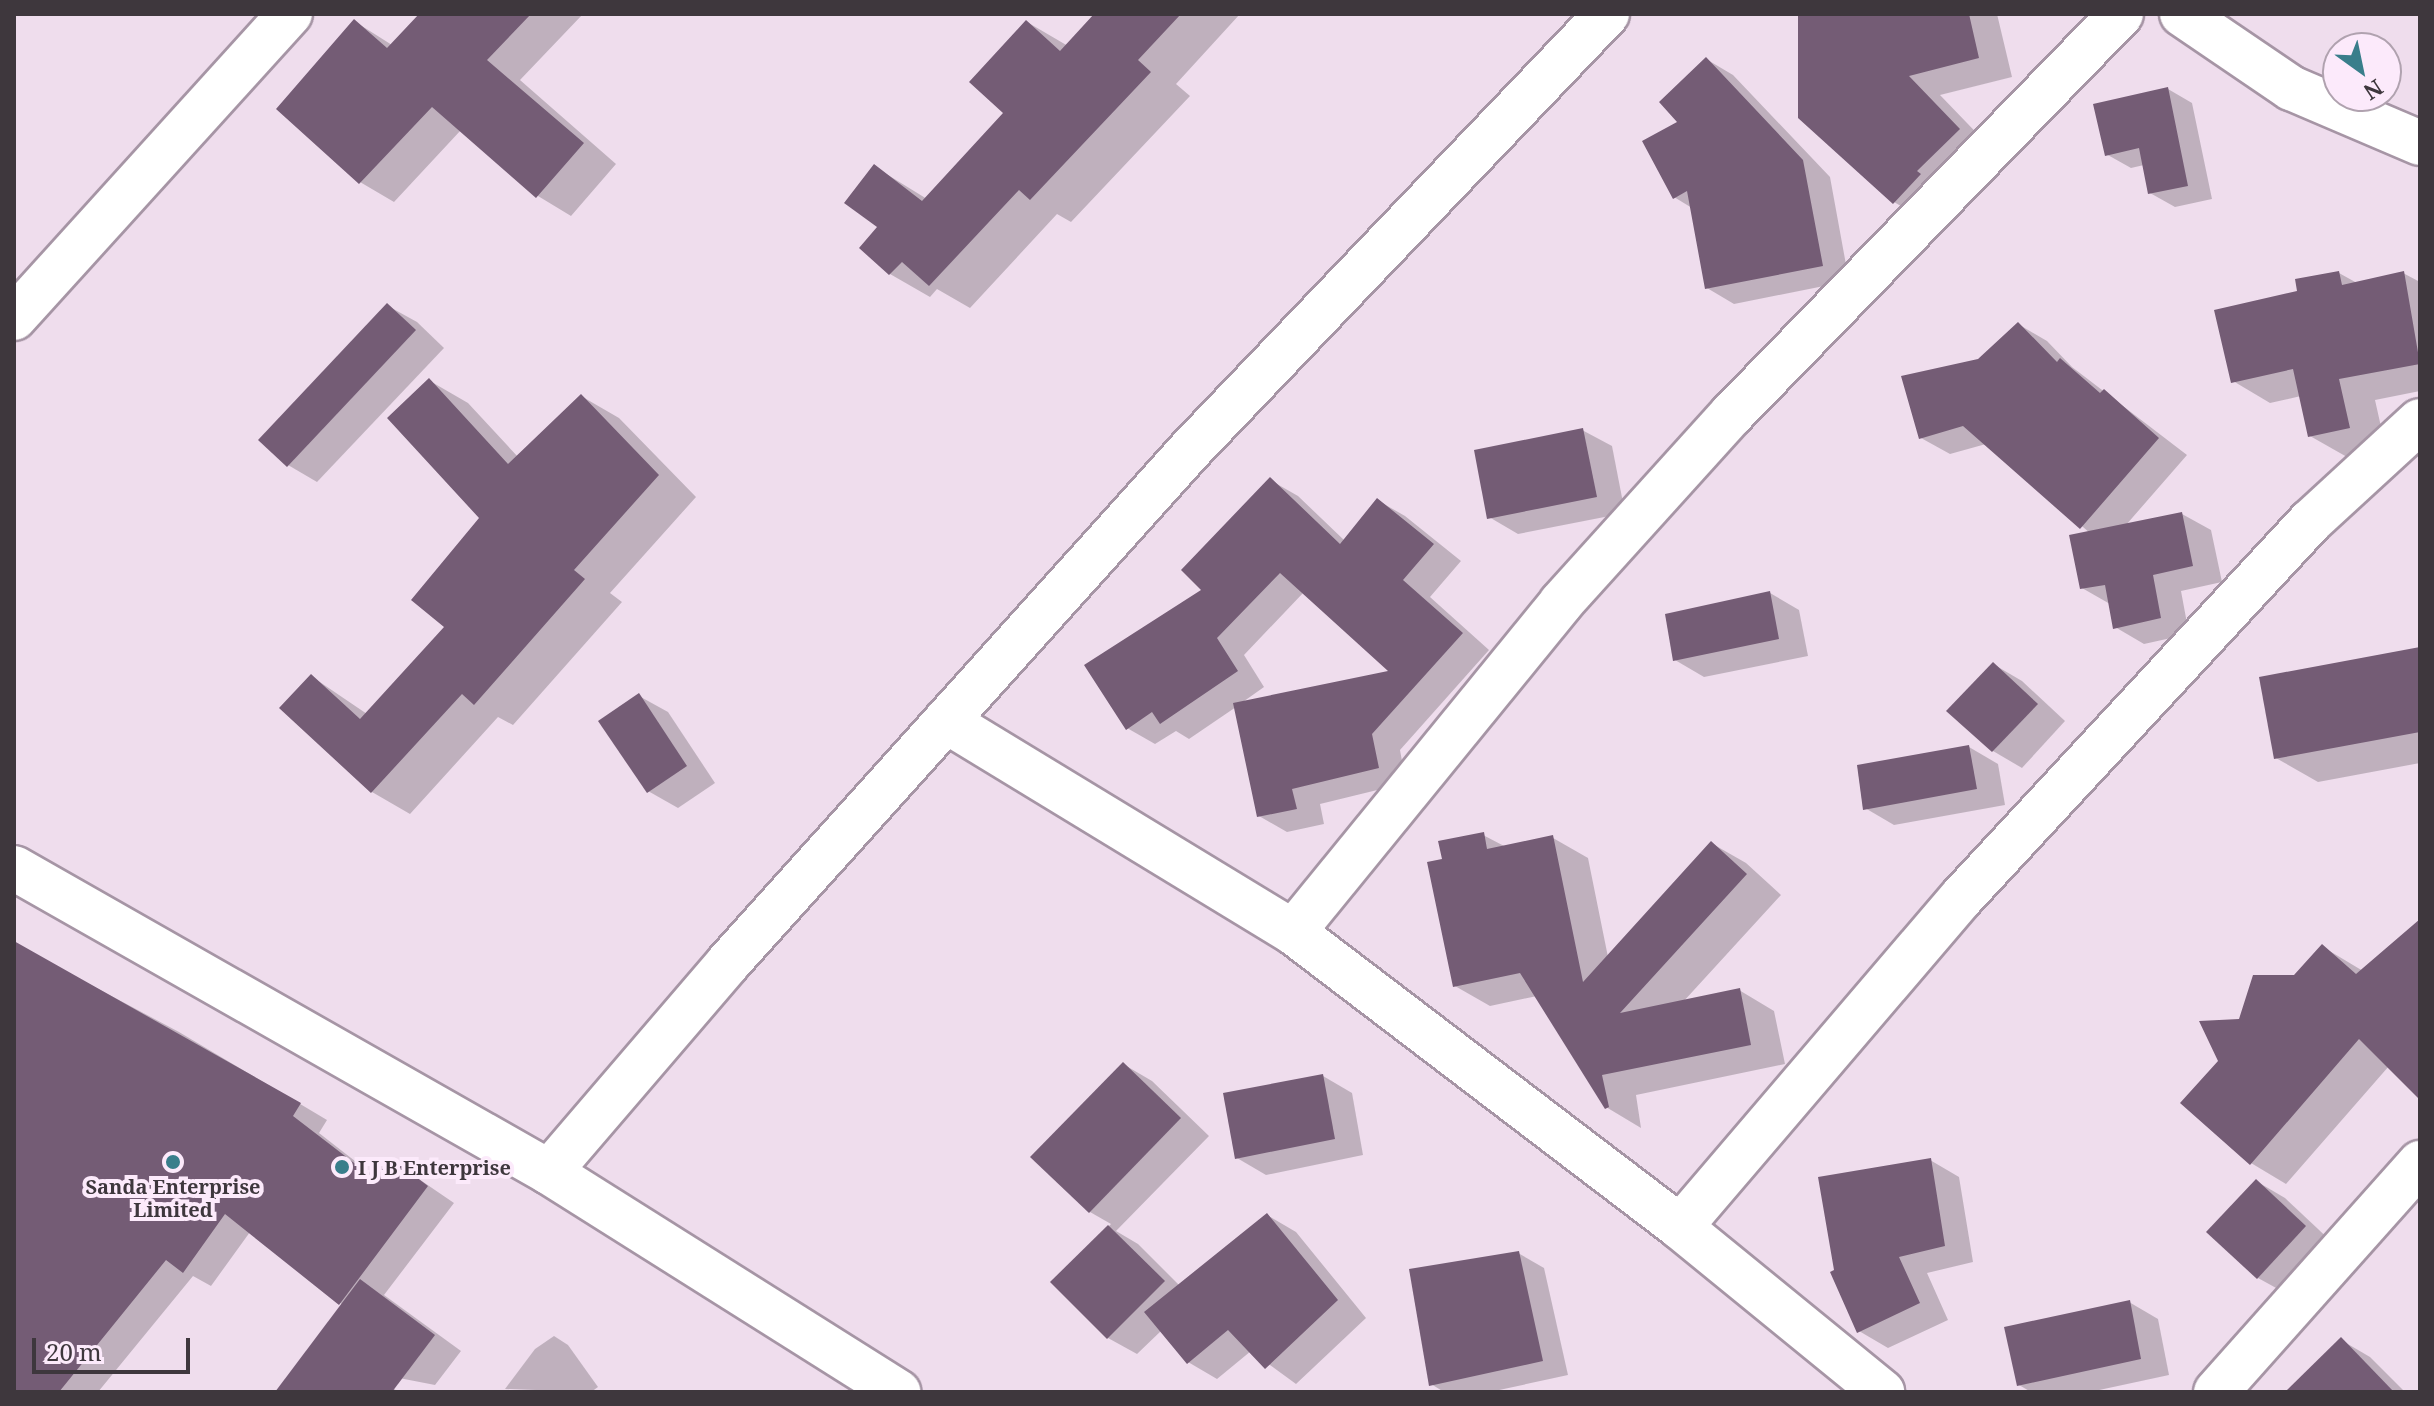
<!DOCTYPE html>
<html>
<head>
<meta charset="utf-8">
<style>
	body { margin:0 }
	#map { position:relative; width:2434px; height:1406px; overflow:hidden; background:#efdded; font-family:"Noto Serif",serif }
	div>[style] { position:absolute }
	.shadow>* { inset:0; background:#0003 }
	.building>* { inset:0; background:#745c75 }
	.roads { filter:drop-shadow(2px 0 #a695a5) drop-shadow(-2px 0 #a695a5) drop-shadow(0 2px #a695a5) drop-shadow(0 -2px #a695a5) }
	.minor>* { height:44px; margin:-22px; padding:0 22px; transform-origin:22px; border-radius:22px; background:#fff }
	.major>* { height:44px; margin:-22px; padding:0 22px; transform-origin:22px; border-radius:22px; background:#fff }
	.dots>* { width:22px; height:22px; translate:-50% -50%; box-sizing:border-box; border:4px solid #fceafb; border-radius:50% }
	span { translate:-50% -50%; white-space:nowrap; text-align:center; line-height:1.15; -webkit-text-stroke:8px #fceafb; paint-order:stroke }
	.poi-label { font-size:20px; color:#3e373d; font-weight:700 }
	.left { translate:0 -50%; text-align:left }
	.frame { position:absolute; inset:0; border:16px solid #3e373d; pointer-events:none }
	.north { position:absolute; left:2322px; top:32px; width:80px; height:80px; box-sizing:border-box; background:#fceafb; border:2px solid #b0a2af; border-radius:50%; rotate:147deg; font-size:22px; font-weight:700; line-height:32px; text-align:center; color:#3e373d }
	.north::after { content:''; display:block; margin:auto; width:28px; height:36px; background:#397e8b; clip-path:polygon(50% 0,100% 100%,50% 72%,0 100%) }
	.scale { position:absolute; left:32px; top:1338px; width:158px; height:36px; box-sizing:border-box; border:4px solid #3e373d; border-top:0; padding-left:10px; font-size:24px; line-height:28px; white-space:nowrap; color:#3e373d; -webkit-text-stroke:6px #fceafb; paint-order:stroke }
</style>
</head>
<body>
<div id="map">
	<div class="shadow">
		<div style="clip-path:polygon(421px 14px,583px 14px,520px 80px,616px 164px,571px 216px,538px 196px,461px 130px,394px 202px,360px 182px,354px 21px,392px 45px)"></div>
		<div style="clip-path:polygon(1097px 14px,1240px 14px,1176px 84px,1190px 96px,1071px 222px,1057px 214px,970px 308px,937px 289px,930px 297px,890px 274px,875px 167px,927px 199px,1006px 113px,1027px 22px,1068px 46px)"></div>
		<div style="clip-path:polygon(1819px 14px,1997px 14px,2012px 77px,1940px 95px,1993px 150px,1928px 222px,1894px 202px)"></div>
		<div style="clip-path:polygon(1706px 59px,1733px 75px,1830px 177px,1849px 281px,1734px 304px,1707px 288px,1692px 208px,1674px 197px)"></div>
		<div style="clip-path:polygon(2168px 89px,2192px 103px,2212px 199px,2175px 207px,2150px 193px,2144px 165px,2131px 168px,2106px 154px)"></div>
		<div style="clip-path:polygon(2339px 273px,2357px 283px,2403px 273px,2420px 282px,2420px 391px,2375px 400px,2386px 449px,2347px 457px,2310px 436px,2301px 396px,2270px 403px,2233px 381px,2299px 292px)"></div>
		<div style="clip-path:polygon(388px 306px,417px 322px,444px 348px,317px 482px,288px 465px)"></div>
		<div style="clip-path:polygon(2018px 324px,2047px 341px,2072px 367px,2187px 455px,2126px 525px,2182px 514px,2211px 530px,2222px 582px,2181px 591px,2189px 634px,2144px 644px,2115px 627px,2110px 604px,2082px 588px,2090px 533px,1986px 444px,1950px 454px,1921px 438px,1979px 361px)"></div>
		<div style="clip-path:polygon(430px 381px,468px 403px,518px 457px,581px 396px,619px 418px,696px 497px,610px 593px,622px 602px,513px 725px,498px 717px,410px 814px,372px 792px,311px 676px,367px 714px,447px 626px,482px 518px)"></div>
		<div style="clip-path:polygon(1582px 430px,1612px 446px,1625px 513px,1518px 534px,1489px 517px)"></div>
		<div style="clip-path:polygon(evenodd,1270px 480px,1298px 496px,1345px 541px,1377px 500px,1405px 516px,1461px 561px,1430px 597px,1489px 650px,1400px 750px,1406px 783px,1320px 804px,1324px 824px,1287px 832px,1259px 816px,1236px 707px,1189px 739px,1176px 731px,1155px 744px,1127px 728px,1270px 480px,1304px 592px,1393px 672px,1240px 704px,1264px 687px,1244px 655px,1304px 592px)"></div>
		<div style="clip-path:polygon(1770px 593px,1799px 610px,1808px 656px,1704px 677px,1675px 660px)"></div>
		<div style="clip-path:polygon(2420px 649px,2420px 763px,2318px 782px,2276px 758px)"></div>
		<div style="clip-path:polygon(1993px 664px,2022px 681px,2065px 721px,2022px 768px,1993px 751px)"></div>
		<div style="clip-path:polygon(639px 696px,668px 712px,715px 783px,678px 808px,648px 791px)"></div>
		<div style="clip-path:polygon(1969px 747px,1998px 764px,2005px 805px,1894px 825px,1865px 808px)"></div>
		<div style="clip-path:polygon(1483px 835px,1506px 847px,1553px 838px,1588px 858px,1608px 957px,1711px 843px,1746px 863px,1781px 895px,1683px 1002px,1739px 990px,1774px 1011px,1785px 1064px,1636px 1095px,1641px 1128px,1606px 1107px,1537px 996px,1490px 1006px,1455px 986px,1444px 860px)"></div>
		<div style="clip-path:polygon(2420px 922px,2420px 1097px,2389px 1066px,2286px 1184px,2251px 1163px,2220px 1061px,2240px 1020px,2295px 977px,2323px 947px,2363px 971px)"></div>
		<div style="clip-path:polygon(14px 944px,179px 1032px,327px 1120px,319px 1133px,378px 1179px,391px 1160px,454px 1203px,384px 1295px,461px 1351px,435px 1385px,363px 1371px,399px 1392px,277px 1392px,343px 1305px,250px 1232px,211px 1286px,193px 1276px,98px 1392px,14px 1392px)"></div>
		<div style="clip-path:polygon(1123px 1064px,1152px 1081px,1209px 1136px,1116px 1231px,1138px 1244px,1180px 1286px,1267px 1215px,1296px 1232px,1366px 1318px,1296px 1384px,1251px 1351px,1217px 1379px,1188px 1362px,1162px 1330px,1137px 1354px,1108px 1338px,1053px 1282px,1111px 1224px,1090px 1212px)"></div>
		<div style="clip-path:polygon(1323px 1076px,1352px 1093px,1363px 1155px,1266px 1175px,1237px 1158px)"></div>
		<div style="clip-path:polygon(1930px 1160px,1959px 1177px,1973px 1262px,1927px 1273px,1948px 1320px,1888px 1348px,1859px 1331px)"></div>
		<div style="clip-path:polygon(2256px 1181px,2285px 1198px,2334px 1244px,2287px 1294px,2258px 1278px)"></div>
		<div style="clip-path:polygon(1518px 1253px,1544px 1268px,1568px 1375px,1490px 1392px,1444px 1392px,1431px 1384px)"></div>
		<div style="clip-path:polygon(2129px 1302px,2158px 1319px,2169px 1375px,2090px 1392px,2031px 1392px,2019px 1385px)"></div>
		<div style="clip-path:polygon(554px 1336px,568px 1345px,598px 1387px,591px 1392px,505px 1389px,535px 1349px)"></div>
		<div style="clip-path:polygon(2341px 1340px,2370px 1357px,2405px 1392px,2308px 1392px)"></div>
	</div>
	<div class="building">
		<div style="clip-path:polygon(419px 14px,531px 14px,487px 60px,584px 143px,536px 198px,432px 107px,359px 184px,276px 109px,354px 19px,387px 48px)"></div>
		<div style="clip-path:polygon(1094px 14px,1181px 14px,1138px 60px,1151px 72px,1030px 200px,1019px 190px,929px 286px,902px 262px,889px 275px,859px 248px,877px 227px,844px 203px,874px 164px,922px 201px,1003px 113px,969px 82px,1026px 20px,1060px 51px)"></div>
		<div style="clip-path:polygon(1798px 14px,1969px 14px,1979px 58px,1909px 76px,1960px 129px,1917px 171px,1921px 174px,1893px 204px,1798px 118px)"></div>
		<div style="clip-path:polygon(1706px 57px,1803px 160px,1823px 266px,1705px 289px,1687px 191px,1673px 199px,1642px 141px,1677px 122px,1659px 102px)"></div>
		<div style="clip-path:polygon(2168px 87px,2188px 186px,2148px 194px,2139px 148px,2105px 156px,2093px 104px)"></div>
		<div style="clip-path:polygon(2339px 271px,2342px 285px,2404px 271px,2420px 364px,2339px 379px,2350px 428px,2308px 437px,2293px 369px,2231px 383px,2214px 310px,2297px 291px,2295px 279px)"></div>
		<div style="clip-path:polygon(387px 303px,416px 330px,287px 467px,258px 440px)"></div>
		<div style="clip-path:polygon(2018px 322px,2057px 362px,2060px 358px,2100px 393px,2104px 389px,2159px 438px,2080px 529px,1963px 426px,1919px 439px,1901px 376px,1978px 359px)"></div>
		<div style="clip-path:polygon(429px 378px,508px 464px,581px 394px,659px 475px,574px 570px,585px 579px,474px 705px,462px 694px,371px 793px,279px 708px,311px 674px,360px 719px,444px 627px,411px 600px,479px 518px,387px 418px)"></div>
		<div style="clip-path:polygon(1583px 428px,1597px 497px,1487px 519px,1474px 450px)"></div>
		<div style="clip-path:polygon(1270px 477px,1340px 544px,1377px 498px,1434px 544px,1403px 580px,1463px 633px,1372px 734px,1379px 768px,1292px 789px,1297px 809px,1257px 817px,1233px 703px,1388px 671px,1280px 573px,1217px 638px,1238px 671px,1160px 724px,1152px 712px,1126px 730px,1084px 665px,1201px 590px,1181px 570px)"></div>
		<div style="clip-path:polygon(2182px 512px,2193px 566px,2153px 575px,2161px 618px,2113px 629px,2105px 585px,2080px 589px,2069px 535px)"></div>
		<div style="clip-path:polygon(1770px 591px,1779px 639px,1673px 661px,1665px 614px)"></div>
		<div style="clip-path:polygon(2420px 647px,2420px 732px,2274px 759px,2259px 677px)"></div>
		<div style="clip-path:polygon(1993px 662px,2038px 704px,1992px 752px,1946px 711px)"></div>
		<div style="clip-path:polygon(639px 693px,687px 766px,647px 793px,598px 721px)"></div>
		<div style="clip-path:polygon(1969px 745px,1977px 789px,1863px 810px,1857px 765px)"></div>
		<div style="clip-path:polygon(1484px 832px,1487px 849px,1553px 835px,1583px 982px,1711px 841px,1747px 874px,1620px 1013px,1740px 988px,1751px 1045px,1602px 1075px,1609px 1107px,1605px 1109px,1520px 973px,1453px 987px,1427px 862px,1442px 859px,1438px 841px)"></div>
		<div style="clip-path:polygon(2420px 919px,2420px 1100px,2359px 1039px,2250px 1165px,2180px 1103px,2218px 1061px,2199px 1021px,2239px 1019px,2253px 975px,2294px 975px,2322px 944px,2356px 974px)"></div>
		<div style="clip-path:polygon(14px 941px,301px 1103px,293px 1116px,375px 1179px,391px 1158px,428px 1186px,339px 1305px,225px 1214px,183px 1273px,166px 1260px,59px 1392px,14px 1392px)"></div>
		<div style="clip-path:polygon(1123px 1062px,1181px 1118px,1089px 1213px,1030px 1157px)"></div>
		<div style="clip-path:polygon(1323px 1074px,1335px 1139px,1235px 1159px,1223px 1093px)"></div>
		<div style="clip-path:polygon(1931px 1158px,1945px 1246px,1899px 1257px,1920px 1303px,1857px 1333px,1830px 1272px,1834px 1270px,1818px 1177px)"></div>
		<div style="clip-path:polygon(2256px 1179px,2306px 1226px,2257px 1279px,2206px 1232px)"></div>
		<div style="clip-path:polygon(1267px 1213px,1338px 1300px,1265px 1369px,1228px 1330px,1187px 1364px,1144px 1312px)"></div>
		<div style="clip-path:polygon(1108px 1225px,1165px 1281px,1107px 1339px,1050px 1282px)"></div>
		<div style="clip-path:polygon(1519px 1251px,1543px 1361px,1429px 1386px,1409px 1269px)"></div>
		<div style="clip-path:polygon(360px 1279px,435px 1335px,392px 1392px,275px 1392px)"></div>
		<div style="clip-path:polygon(2130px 1300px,2141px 1359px,2017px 1386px,2004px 1327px)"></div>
		<div style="clip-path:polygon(2341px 1337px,2394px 1392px,2285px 1392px)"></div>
	</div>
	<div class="roads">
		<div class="minor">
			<div style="left:2182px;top:14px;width:132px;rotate:34.2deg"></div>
			<div style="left:2291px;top:88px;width:140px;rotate:23.1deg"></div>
			<div style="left:14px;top:318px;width:411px;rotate:-47.8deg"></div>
			<div style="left:946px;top:721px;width:406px;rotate:31.3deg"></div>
			<div style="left:1293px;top:932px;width:487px;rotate:37.3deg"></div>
			<div style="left:1680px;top:1227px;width:261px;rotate:39.2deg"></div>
			<div style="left:1293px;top:932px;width:424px;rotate:-50.8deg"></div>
			<div style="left:1561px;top:603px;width:255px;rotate:-47.9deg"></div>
			<div style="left:1732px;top:414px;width:558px;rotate:-45.8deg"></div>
			<div style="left:549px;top:1172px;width:275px;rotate:-49.4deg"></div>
			<div style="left:728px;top:963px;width:692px;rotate:-47.99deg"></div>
			<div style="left:1191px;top:449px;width:602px;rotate:-46.28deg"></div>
			<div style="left:1680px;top:1227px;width:434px;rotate:-49.5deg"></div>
			<div style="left:1962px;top:897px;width:512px;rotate:-47.14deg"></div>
			<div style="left:2310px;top:522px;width:149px;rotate:-42.6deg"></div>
			<div style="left:2216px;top:1392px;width:307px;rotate:-48.3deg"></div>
		</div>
		<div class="major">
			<div style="left:14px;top:868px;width:615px;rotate:29.61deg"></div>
			<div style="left:549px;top:1172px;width:413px;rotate:32.2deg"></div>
		</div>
	</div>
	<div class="dots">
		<div style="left:173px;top:1162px;background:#397e8b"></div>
		<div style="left:342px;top:1167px;background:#397e8b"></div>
	</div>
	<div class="poi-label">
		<span class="left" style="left:358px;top:1167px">I J B Enterprise</span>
		<span style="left:173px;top:1198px">Sanda Enterprise<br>Limited</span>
	</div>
	<div class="frame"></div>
	<div class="north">N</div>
	<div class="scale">20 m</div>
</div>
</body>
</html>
